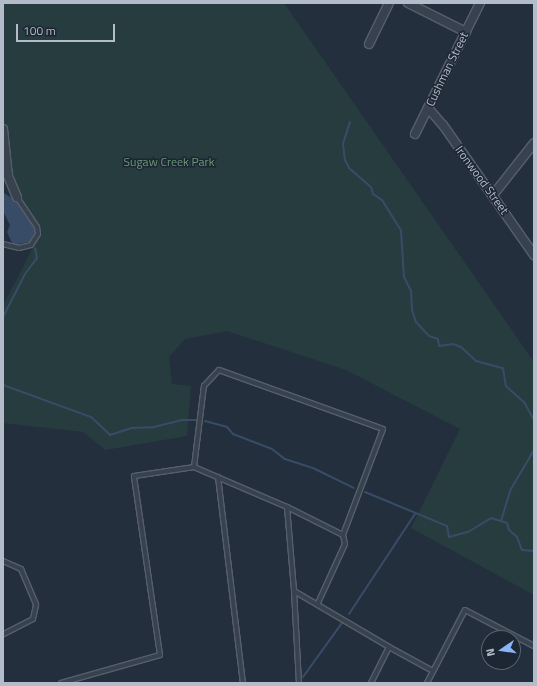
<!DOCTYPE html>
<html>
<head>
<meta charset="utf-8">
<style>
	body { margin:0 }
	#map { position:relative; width:537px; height:686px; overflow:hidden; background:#242f3e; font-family:"Titillium Web",sans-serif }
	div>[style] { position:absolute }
	.green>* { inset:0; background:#263c3f }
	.water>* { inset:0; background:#394c67 }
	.stream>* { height:2px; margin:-1px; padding:0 1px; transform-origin:1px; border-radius:1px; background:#394c67 }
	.roads { filter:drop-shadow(1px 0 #565f6c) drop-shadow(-1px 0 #565f6c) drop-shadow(0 1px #565f6c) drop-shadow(0 -1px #565f6c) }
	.service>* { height:4px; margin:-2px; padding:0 2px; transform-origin:2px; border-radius:2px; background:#38414e }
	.minor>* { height:8px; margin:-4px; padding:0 4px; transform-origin:4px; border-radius:4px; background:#38414e }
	span { translate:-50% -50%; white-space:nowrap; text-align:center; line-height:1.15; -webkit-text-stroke:3px #1d2633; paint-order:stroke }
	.street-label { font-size:12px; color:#b4bcc9 }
	.park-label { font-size:12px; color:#6b9a76 }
	.frame { position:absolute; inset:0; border:4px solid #b4bcc9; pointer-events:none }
	.north { position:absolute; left:481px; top:630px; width:40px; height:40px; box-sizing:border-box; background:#1d2633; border:1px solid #59626f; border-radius:50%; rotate:257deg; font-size:11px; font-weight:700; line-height:16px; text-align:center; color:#b4bcc9 }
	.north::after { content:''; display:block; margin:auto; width:14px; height:18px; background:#8ab4f8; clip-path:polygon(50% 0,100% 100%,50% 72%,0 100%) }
	.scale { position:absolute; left:16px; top:24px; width:99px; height:18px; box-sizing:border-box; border:2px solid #b4bcc9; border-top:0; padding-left:5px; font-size:12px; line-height:14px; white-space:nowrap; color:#b4bcc9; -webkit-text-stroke:3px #1d2633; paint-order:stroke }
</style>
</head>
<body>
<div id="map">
	<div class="green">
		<div style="clip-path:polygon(3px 3px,284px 3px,534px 362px,534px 595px,411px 528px,460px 429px,346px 370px,227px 331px,185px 339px,169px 357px,172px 384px,191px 386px,187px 436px,105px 450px,83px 432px,3px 423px,3px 306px,32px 249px,7px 189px,3px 156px)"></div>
	</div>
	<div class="water">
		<div style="clip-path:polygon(4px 193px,21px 204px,36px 231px,29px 242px,13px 245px,7px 232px,10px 225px,3px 211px)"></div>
	</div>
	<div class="stream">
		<div style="left:350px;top:122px;width:23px;rotate:108deg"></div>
		<div style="left:343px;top:144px;width:16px;rotate:83deg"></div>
		<div style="left:345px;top:160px;width:9px;rotate:63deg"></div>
		<div style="left:349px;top:168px;width:29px;rotate:41deg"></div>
		<div style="left:371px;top:187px;width:7px;rotate:74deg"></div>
		<div style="left:373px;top:194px;width:11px;rotate:34deg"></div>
		<div style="left:382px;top:200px;width:36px;rotate:58deg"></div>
		<div style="left:401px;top:231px;width:46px;rotate:86.3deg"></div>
		<div style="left:404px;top:277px;width:16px;rotate:63deg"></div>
		<div style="left:411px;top:291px;width:19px;rotate:87deg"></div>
		<div style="left:412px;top:310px;width:13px;rotate:72deg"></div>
		<div style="left:416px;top:322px;width:19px;rotate:47deg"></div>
		<div style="left:429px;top:336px;width:9px;rotate:18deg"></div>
		<div style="left:438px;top:339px;width:7px;rotate:82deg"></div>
		<div style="left:439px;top:346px;width:14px;rotate:-8deg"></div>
		<div style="left:453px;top:344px;width:9px;rotate:21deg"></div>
		<div style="left:461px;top:347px;width:21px;rotate:43deg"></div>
		<div style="left:476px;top:361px;width:28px;rotate:15deg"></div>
		<div style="left:503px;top:368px;width:18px;rotate:81deg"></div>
		<div style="left:506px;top:386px;width:24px;rotate:42deg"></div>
		<div style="left:524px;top:402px;width:21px;rotate:61deg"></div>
		<div style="left:3px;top:317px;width:48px;rotate:-62.9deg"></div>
		<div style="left:25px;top:274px;width:20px;rotate:-53deg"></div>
		<div style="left:37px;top:258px;width:10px;rotate:-101deg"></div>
		<div style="left:3px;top:385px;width:94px;rotate:20deg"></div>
		<div style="left:91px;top:417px;width:26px;rotate:43deg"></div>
		<div style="left:110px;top:435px;width:22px;rotate:-18deg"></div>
		<div style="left:131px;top:428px;width:23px;rotate:-2deg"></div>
		<div style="left:154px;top:427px;width:29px;rotate:-14deg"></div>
		<div style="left:182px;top:420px;width:14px"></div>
		<div style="left:205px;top:421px;width:23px;rotate:15deg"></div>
		<div style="left:227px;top:427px;width:9px;rotate:49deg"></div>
		<div style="left:233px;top:434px;width:42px;rotate:21deg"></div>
		<div style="left:272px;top:449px;width:16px;rotate:38deg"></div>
		<div style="left:285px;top:459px;width:32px;rotate:18deg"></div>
		<div style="left:315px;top:469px;width:43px;rotate:26deg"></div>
		<div style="left:365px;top:492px;width:89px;rotate:22.5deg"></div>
		<div style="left:447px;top:526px;width:11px;rotate:80deg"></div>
		<div style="left:449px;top:537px;width:20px;rotate:-15deg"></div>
		<div style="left:468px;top:532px;width:27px;rotate:-31deg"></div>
		<div style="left:491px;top:518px;width:10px;rotate:17deg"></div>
		<div style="left:501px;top:521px;width:6px;rotate:18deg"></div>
		<div style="left:507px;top:523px;width:7px;rotate:74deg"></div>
		<div style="left:509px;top:530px;width:11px;rotate:41deg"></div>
		<div style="left:517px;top:537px;width:14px;rotate:69deg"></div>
		<div style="left:522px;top:550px;width:12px;rotate:5deg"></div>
		<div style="left:501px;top:521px;width:34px;rotate:-73deg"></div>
		<div style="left:511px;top:489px;width:45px;rotate:-59.5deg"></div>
		<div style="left:349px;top:614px;width:120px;rotate:-56.6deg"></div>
		<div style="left:303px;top:677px;width:67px;rotate:-54.2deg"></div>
	</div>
	<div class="roads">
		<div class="service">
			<div style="left:3px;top:244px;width:16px;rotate:14deg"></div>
			<div style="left:19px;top:248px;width:12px;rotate:-14deg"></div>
			<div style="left:31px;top:245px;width:13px;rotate:-58deg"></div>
			<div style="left:38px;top:234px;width:7px;rotate:-98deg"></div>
			<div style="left:37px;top:227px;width:36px;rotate:-124deg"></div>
			<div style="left:218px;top:477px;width:208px;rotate:83.1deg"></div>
			<div style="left:287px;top:507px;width:101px;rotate:-156.7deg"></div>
			<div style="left:194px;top:467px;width:82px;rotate:-83deg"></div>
			<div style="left:204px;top:386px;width:22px;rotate:-47deg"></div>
			<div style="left:219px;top:370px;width:174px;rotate:19.8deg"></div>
			<div style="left:383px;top:429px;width:113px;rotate:110.7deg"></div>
			<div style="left:3px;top:561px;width:20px;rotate:24deg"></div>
			<div style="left:21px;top:569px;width:39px;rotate:67deg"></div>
			<div style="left:36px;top:605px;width:14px;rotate:102deg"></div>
			<div style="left:33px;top:619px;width:34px;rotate:153deg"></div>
			<div style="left:294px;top:591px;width:92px;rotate:86.9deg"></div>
			<div style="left:318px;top:603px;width:65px;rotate:-65.4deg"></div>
			<div style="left:345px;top:544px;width:9px;rotate:-103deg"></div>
			<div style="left:343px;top:535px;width:63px;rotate:-153.4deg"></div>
			<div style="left:287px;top:507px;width:84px;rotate:85.2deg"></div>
			<div style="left:294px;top:591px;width:110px;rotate:30.5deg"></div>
			<div style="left:61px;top:683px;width:103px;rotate:-15.8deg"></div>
			<div style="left:160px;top:655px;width:181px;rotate:-98.3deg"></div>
			<div style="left:134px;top:476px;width:61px;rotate:-8.5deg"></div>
			<div style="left:371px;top:683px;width:40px;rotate:-63.4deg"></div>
			<div style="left:389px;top:647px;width:50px;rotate:28.6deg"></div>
			<div style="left:427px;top:683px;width:82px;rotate:-62.5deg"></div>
			<div style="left:465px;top:610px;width:78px;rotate:27.6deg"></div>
		</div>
		<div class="minor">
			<div style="left:408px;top:3px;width:65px;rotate:26.6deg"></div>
			<div style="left:369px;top:44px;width:46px;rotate:-64deg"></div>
			<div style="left:428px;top:108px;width:23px;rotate:49deg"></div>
			<div style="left:443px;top:125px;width:159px;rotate:55deg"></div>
			<div style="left:3px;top:129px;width:47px;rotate:83.9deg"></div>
			<div style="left:8px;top:176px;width:23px;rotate:67deg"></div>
			<div style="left:415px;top:134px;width:146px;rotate:-63.6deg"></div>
			<div style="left:493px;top:195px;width:66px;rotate:-51.7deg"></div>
		</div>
	</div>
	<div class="street-label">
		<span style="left:447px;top:69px;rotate:-64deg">Cushman Street</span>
		<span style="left:482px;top:180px;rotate:54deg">Ironwood Street</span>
	</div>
	<div class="park-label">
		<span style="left:169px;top:162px">Sugaw Creek Park</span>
	</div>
	<div class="frame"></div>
	<div class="north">N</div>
	<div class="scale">100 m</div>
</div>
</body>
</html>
